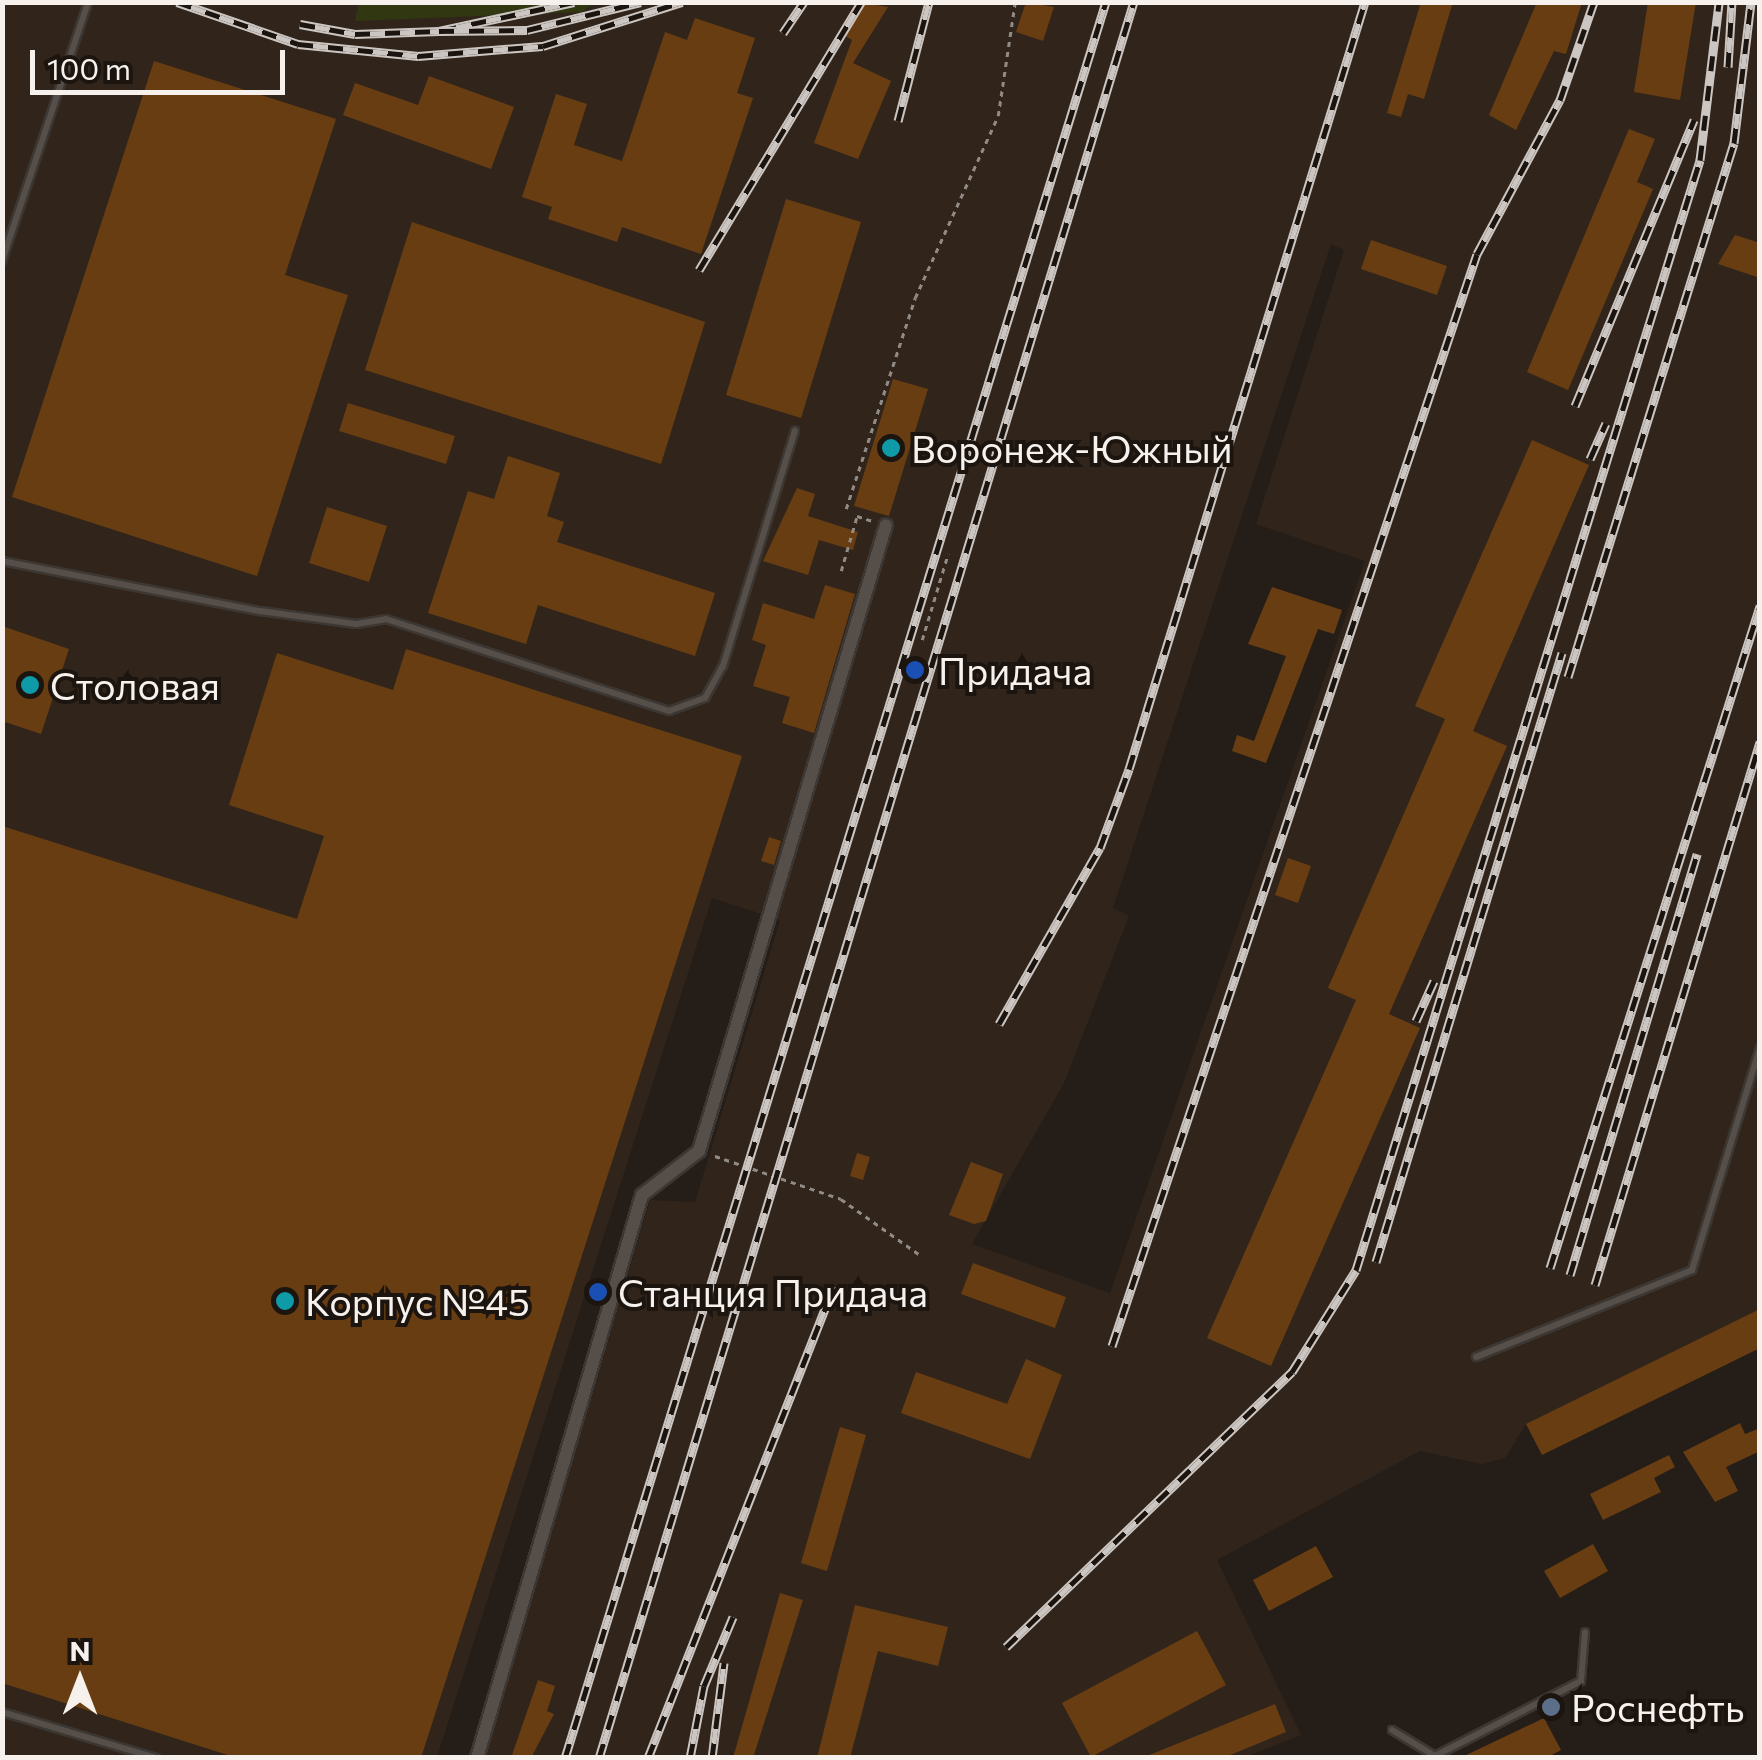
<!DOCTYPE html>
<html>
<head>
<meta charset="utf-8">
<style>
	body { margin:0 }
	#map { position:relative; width:1762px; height:1760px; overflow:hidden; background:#241d18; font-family:Commissioner,sans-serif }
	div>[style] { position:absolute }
	.built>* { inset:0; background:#31251b }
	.green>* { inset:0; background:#303711 }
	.building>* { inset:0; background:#693d12 }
	.path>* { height:2.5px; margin-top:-1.25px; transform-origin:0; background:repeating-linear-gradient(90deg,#918b87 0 5px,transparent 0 10px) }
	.roads { filter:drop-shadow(2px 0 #3c3733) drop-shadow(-2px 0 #3c3733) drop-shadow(0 2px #3c3733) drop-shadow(0 -2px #3c3733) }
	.lane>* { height:6px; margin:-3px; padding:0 3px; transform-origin:3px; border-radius:3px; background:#564e48 }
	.street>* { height:12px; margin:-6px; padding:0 6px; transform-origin:6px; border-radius:6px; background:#564e48 }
	.rail>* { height:9px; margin-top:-4.5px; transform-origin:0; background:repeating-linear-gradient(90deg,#1b140f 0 15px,#ccc6c2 0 30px); box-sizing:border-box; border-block:2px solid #ccc6c2 }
	.dots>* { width:28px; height:28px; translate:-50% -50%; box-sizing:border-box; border:5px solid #1b140f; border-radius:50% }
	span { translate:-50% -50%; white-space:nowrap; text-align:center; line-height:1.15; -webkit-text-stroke:8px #1b140f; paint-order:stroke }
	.poi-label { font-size:38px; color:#f6f1ed }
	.left { translate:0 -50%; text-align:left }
	.frame { position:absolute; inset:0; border:5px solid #f6f1ed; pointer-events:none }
	.north { position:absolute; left:30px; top:1630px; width:100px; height:100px; -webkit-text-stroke:8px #1b140f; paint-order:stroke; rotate:0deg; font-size:28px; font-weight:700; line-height:40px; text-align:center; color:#f6f1ed }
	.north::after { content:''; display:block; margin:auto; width:35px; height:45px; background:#f6f1ed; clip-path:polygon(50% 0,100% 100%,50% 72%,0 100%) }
	.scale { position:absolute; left:30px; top:50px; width:255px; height:45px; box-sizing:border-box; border:5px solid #f6f1ed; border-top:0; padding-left:12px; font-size:30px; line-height:35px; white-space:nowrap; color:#f6f1ed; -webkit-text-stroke:8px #1b140f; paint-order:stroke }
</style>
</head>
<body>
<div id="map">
	<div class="built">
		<div style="clip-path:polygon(evenodd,3px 3px,1759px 3px,1759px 1348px,1542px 1455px,1526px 1424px,1505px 1458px,1482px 1464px,1420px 1451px,1217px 1560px,1301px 1735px,1245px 1757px,733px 1758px,731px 1750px,729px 1758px,485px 1757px,650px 1200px,695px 1202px,780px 920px,712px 898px,437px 1757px,3px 1758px,3px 3px,1331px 244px,1344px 250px,1256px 524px,1365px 561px,1110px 1293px,972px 1244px,1064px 1083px,1129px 916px,1113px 908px,1331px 244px)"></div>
	</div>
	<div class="green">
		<div style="clip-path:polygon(359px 3px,359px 2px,594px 3px,582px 12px,355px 21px)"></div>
	</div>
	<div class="building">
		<div style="clip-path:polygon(856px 2px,888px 7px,853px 63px,891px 81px,858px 159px,814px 143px,852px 40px,839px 32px)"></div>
		<div style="clip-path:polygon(1026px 2px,1054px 7px,1043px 41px,1016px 32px)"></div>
		<div style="clip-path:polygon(1421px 2px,1452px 5px,1424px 99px,1408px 94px,1401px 117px,1387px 113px)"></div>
		<div style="clip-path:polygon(1537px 2px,1582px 2px,1566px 54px,1554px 51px,1516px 130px,1489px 115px)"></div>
		<div style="clip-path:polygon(1648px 2px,1696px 2px,1680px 100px,1634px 92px)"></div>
		<div style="clip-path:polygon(695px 18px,755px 38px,737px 93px,753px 98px,701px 254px,622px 227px,617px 242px,548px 219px,552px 207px,522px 197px,556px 94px,587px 104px,574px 145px,622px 161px,665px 32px,687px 40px)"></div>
		<div style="clip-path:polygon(154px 61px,336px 119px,285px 275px,348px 295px,257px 576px,12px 497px)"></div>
		<div style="clip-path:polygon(429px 76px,514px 107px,491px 169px,343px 115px,355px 83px,418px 105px)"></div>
		<div style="clip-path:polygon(1629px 129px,1655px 139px,1637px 182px,1653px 189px,1568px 390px,1527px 372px)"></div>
		<div style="clip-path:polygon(786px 199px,861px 222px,801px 418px,726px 395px)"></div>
		<div style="clip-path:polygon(412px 222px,705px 322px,661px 464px,365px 370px)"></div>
		<div style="clip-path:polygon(1735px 235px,1760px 243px,1760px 278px,1718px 264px)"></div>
		<div style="clip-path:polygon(1371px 240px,1447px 266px,1437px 295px,1361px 269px)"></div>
		<div style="clip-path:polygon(893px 379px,928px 389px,889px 516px,854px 506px)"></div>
		<div style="clip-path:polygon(348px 403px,455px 436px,446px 464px,339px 431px)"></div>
		<div style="clip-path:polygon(1532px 440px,1589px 465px,1473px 731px,1507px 746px,1389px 1014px,1420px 1028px,1271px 1366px,1207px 1338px,1356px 1000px,1328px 988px,1445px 719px,1415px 706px)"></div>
		<div style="clip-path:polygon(508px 456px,560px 473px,547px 516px,564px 522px,557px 542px,715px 593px,695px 656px,538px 605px,526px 644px,428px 613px,468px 491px,494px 499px)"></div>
		<div style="clip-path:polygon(797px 488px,815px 494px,808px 516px,858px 532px,853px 550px,819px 540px,808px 575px,763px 561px)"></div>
		<div style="clip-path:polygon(327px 507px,387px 526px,369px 582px,309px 563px)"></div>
		<div style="clip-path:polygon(825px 585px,855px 594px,814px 733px,782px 723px,790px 697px,753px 686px,766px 645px,752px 640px,763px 603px,814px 619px)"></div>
		<div style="clip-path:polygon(1272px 587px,1342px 610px,1334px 634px,1318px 629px,1266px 763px,1232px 751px,1237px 735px,1254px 741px,1286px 656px,1248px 644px)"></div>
		<div style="clip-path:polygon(2px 626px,69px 649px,41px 734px,2px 721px)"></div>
		<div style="clip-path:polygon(406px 649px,742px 756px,421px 1758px,237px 1758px,2px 1683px,2px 826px,297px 919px,324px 836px,229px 805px,277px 653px,393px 690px)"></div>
		<div style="clip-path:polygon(769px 837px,781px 841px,774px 865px,761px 861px)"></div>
		<div style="clip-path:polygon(1288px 858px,1311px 866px,1298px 903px,1275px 895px)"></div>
		<div style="clip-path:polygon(857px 1153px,870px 1157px,863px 1180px,850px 1176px)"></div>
		<div style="clip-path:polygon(971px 1162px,1003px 1174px,986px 1221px,974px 1224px,949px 1215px)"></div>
		<div style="clip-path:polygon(973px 1263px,1066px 1297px,1055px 1328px,961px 1294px)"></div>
		<div style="clip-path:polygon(1760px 1309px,1760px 1348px,1542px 1455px,1526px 1424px)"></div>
		<div style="clip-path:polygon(1026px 1359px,1062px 1375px,1030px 1459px,901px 1413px,916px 1372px,1007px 1404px)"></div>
		<div style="clip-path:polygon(1740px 1423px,1745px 1434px,1760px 1428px,1760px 1451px,1726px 1467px,1738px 1491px,1715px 1502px,1683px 1452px)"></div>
		<div style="clip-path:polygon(840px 1427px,866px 1435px,827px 1571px,801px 1563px)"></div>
		<div style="clip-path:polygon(1669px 1455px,1675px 1467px,1654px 1478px,1661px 1492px,1603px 1520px,1590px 1494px)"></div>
		<div style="clip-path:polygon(1593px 1544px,1608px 1571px,1560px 1598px,1544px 1571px)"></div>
		<div style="clip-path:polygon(1316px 1546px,1333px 1577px,1269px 1611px,1253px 1580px)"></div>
		<div style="clip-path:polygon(780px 1593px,803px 1600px,753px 1758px,733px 1758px)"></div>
		<div style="clip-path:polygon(855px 1605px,948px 1627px,938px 1666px,878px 1651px,850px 1758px,817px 1758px)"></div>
		<div style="clip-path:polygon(1197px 1631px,1226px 1685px,1091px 1757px,1062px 1703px)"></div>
		<div style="clip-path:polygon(538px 1680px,555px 1686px,547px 1711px,554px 1714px,531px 1758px,520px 1758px,512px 1755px)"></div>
		<div style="clip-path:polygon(1275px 1704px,1286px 1732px,1223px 1758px,1142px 1758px)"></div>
		<div style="clip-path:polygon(1544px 1718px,1561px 1750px,1546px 1758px,1460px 1758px)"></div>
	</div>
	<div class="path">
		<div style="left:846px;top:509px;width:222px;rotate:-71.9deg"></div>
		<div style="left:915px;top:298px;width:200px;rotate:-65.5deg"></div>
		<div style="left:998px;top:116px;width:115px;rotate:-81.5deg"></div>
		<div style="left:841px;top:571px;width:57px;rotate:-73.8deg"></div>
		<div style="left:857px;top:516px;width:16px;rotate:18deg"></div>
		<div style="left:922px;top:640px;width:90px;rotate:-73.2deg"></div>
		<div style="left:715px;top:1156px;width:133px;rotate:18.8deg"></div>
		<div style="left:841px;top:1199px;width:97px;rotate:35.3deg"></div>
	</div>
	<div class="roads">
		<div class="lane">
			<div style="left:2px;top:261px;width:273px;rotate:-71.6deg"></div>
			<div style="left:2px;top:561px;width:263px;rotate:11deg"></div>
			<div style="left:260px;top:611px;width:97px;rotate:7.7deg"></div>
			<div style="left:356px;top:624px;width:30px;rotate:-9deg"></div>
			<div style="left:386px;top:619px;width:298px;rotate:18deg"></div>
			<div style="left:669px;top:711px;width:38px;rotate:-20deg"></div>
			<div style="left:705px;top:698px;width:37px;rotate:-61deg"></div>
			<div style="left:723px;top:666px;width:246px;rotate:-73deg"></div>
			<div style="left:1476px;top:1357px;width:233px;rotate:-21.9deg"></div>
			<div style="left:1692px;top:1270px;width:233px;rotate:-73deg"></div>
			<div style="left:2px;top:1712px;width:161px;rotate:16.6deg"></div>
			<div style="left:1392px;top:1730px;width:50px;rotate:31.2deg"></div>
			<div style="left:1435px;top:1756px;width:164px;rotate:-27.2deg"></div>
			<div style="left:1581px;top:1681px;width:49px;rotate:-85.3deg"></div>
		</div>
		<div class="street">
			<div style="left:477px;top:1758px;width:587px;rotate:-73.67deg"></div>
			<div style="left:642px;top:1195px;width:72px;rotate:-37.7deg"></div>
			<div style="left:699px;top:1151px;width:653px;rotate:-73.37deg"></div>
		</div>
	</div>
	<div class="rail">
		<div style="left:177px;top:2px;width:128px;rotate:19.1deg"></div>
		<div style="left:298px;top:44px;width:121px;rotate:5.7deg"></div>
		<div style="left:418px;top:56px;width:125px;rotate:-4.6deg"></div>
		<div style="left:543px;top:46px;width:146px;rotate:-17.6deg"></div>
		<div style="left:574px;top:2px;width:138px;rotate:167.9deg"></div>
		<div style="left:439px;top:31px;width:88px;rotate:-0.7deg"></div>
		<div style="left:527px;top:30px;width:117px;rotate:-13.8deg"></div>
		<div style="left:300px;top:24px;width:56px;rotate:10.3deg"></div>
		<div style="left:355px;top:34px;width:84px;rotate:-2deg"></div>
		<div style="left:783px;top:33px;width:37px;rotate:-56deg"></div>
		<div style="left:1728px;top:67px;width:65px;rotate:-86.5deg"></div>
		<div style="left:898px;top:121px;width:123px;rotate:-75.4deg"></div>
		<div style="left:699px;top:270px;width:313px;rotate:-58.8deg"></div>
		<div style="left:1575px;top:406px;width:310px;rotate:-67.4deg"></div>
		<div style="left:1590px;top:459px;width:39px;rotate:-66deg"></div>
		<div style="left:1568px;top:677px;width:559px;rotate:-72.73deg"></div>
		<div style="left:1734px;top:143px;width:142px;rotate:-83.1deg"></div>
		<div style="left:1416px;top:1021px;width:44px;rotate:-65.8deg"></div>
		<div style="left:999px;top:1024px;width:203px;rotate:-60.2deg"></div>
		<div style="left:1100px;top:848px;width:84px;rotate:-69.8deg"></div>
		<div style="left:1129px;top:769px;width:802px;rotate:-72.9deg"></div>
		<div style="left:1376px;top:1262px;width:637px;rotate:-73.02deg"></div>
		<div style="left:1550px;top:1268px;width:695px;rotate:-72.4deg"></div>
		<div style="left:1570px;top:1275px;width:440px;rotate:-73.2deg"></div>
		<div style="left:1595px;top:1285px;width:568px;rotate:-73.1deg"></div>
		<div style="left:1112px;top:1346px;width:1151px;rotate:-71.52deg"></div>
		<div style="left:1477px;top:254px;width:175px;rotate:-61.7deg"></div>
		<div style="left:1560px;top:100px;width:104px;rotate:-70.9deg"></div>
		<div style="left:1006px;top:1647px;width:397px;rotate:-43.9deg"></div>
		<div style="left:1292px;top:1372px;width:120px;rotate:-57.9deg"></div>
		<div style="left:1356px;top:1270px;width:1162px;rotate:-72.78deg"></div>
		<div style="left:1700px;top:160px;width:159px;rotate:-83.1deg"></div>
		<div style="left:565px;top:1758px;width:1837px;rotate:-72.88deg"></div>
		<div style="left:599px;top:1758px;width:1836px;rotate:-73.06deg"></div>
		<div style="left:648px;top:1758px;width:507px;rotate:-68.49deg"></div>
		<div style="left:690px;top:1758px;width:73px;rotate:-79deg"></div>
		<div style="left:704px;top:1686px;width:75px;rotate:-67.2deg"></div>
		<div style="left:712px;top:1758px;width:96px;rotate:-82.8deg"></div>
	</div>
	<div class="dots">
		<div style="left:891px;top:448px;background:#0f9aa8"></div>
		<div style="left:915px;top:670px;background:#1a4fb4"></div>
		<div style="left:30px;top:685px;background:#0f9aa8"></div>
		<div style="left:598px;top:1292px;background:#1a4fb4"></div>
		<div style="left:285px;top:1301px;background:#0f9aa8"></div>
		<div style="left:1551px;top:1707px;background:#5c6f8a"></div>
	</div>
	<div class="poi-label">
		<span class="left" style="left:911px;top:448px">Воронеж-Южный</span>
		<span class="left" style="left:938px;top:670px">Придача</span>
		<span class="left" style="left:50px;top:685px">Столовая</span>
		<span class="left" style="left:618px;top:1292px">Станция Придача</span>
		<span class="left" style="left:305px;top:1301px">Корпус №45</span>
		<span class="left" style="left:1571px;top:1707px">Роснефть</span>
	</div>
	<div class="frame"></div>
	<div class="north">N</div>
	<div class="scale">100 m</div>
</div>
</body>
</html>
